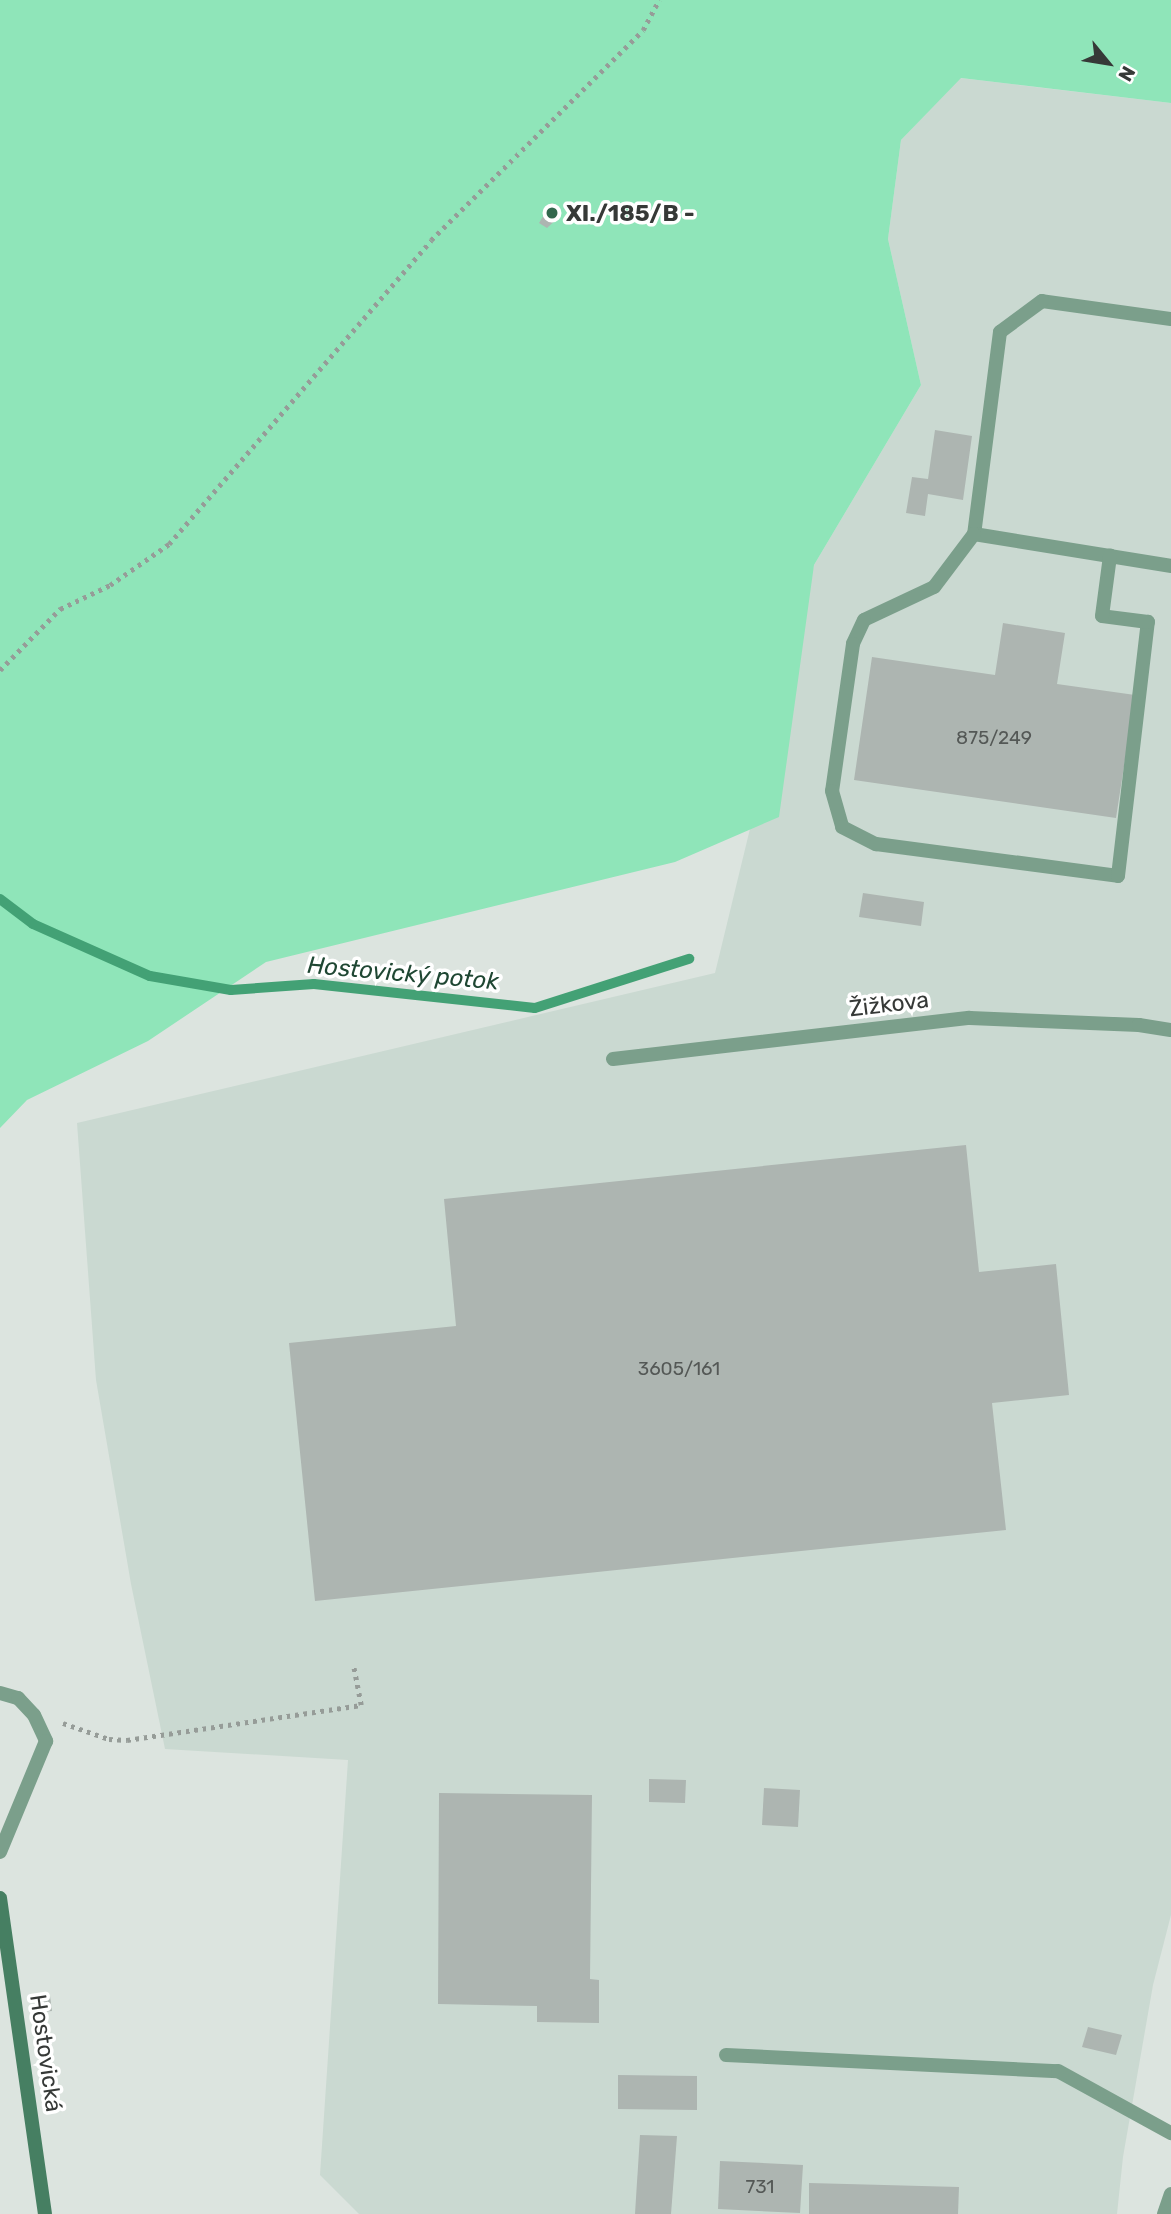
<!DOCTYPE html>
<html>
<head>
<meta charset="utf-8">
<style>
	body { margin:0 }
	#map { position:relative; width:1171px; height:2214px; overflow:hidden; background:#dce4df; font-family:Rubik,sans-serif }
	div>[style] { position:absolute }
	.built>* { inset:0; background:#cad9d1 }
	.green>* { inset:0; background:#8fe5b9 }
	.stream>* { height:10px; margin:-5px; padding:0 5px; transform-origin:5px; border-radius:5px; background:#43a175 }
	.building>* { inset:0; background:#adb5b1 }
	.path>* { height:4.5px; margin-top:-2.25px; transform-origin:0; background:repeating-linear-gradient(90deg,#969c98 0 3.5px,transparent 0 8.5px) }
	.lane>* { height:14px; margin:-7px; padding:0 7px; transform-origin:7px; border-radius:7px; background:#7b9f8b }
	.secondary>* { height:14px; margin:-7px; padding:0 7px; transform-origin:7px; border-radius:7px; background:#467f62 }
	.dots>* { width:19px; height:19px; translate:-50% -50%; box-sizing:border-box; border:4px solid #fff; border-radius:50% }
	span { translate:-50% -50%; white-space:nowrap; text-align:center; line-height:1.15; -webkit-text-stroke:7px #fff; paint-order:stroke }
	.number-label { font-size:19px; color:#545856 }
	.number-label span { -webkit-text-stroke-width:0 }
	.poi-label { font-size:23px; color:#363937; font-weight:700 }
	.left { translate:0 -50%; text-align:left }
	.street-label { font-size:23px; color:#363937 }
	.water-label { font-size:24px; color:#1f4733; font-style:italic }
	.north { position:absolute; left:1073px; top:28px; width:70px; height:70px; -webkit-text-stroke:5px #fff; paint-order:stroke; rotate:120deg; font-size:19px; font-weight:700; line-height:28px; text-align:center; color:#363937 }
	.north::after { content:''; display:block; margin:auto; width:24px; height:32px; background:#363937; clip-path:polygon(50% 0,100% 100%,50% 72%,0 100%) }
</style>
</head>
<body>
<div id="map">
	<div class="built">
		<div style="clip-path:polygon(960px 78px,1171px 103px,1171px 1915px,1153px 1985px,1123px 2157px,1117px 2214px,359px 2214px,320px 2175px,348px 1760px,165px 1749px,131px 1584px,96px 1380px,77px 1123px,715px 973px,814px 565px,921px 385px,888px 239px,901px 140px)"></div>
	</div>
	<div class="green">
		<div style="clip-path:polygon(0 0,1171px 0,1171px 103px,961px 78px,901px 140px,888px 239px,921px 385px,814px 565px,779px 817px,675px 862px,266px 962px,148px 1041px,27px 1100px,0 1128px)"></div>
	</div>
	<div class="stream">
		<div style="left:0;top:899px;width:41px;rotate:37.1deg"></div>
		<div style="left:33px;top:924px;width:128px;rotate:24deg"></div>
		<div style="left:150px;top:976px;width:82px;rotate:9.8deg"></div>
		<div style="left:231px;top:990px;width:83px;rotate:-4.1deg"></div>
		<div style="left:314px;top:984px;width:222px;rotate:6.2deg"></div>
		<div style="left:535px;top:1008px;width:162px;rotate:-17.7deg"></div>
	</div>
	<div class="building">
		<div style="clip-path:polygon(551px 203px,560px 208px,559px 217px,547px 228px,539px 223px)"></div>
		<div style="clip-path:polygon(935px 430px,972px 436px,963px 500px,928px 494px,925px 516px,906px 513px,912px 477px,928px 479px)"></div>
		<div style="clip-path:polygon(1003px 623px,1065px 633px,1057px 684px,1135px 695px,1116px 818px,854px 780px,872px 657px,995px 675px)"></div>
		<div style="clip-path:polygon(863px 893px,924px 902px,921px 926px,859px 917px)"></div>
		<div style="clip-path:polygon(966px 1145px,979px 1272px,1056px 1264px,1069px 1395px,992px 1403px,1006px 1530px,315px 1601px,289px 1343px,456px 1326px,444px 1199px)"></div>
		<div style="clip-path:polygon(649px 1779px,686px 1780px,685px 1803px,649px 1802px)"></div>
		<div style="clip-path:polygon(764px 1788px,800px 1790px,798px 1827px,762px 1825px)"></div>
		<div style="clip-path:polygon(439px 1793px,592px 1795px,590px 1979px,599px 1980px,599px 2023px,537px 2022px,537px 2006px,438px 2004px)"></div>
		<div style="clip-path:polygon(50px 1996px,52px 2011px,43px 2012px,41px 1998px)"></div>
		<div style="clip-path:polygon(1088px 2027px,1122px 2035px,1116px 2055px,1082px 2047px)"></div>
		<div style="clip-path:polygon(618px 2075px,697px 2076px,697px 2110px,618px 2109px)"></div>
		<div style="clip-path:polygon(640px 2135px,677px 2136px,671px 2214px,635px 2214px)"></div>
		<div style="clip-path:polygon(720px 2161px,803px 2165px,800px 2213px,718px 2209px)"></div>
		<div style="clip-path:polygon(809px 2183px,959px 2187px,958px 2214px,809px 2214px)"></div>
	</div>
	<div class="path">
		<div style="left:0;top:670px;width:86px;rotate:-45.5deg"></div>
		<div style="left:60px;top:609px;width:55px;rotate:-25.6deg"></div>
		<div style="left:110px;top:585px;width:72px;rotate:-34.8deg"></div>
		<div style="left:169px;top:544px;width:401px;rotate:-49.2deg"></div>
		<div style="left:431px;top:240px;width:298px;rotate:-44.7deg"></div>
		<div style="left:643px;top:30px;width:34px;rotate:-62deg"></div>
		<div style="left:63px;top:1723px;width:49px;rotate:19.2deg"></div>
		<div style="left:109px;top:1739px;width:18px;rotate:3deg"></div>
		<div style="left:127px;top:1740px;width:237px;rotate:-8.5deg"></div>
		<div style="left:361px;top:1705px;width:42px;rotate:-101deg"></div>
	</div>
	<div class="lane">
		<div style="left:1171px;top:319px;width:130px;rotate:-172.1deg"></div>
		<div style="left:1042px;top:301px;width:52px;rotate:143.6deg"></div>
		<div style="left:1000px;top:332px;width:204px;rotate:97.3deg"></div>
		<div style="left:974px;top:534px;width:200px;rotate:9.2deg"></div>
		<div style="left:974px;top:534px;width:66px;rotate:127deg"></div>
		<div style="left:934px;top:587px;width:77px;rotate:154.8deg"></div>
		<div style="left:864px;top:620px;width:26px;rotate:115deg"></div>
		<div style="left:853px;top:644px;width:148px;rotate:98.1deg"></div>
		<div style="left:832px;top:791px;width:37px;rotate:74deg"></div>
		<div style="left:842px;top:827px;width:38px;rotate:27deg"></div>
		<div style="left:876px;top:844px;width:244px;rotate:7.5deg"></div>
		<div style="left:1118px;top:876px;width:256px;rotate:-83.3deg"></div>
		<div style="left:1148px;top:622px;width:46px;rotate:-172.6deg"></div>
		<div style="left:1102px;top:616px;width:61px;rotate:-82.4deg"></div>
		<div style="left:613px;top:1059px;width:359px;rotate:-6.6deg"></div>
		<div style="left:970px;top:1018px;width:169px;rotate:2.4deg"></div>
		<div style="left:1139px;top:1025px;width:32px;rotate:9deg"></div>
		<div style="left:0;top:1693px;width:19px;rotate:16deg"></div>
		<div style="left:18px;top:1698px;width:23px;rotate:47deg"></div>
		<div style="left:34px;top:1715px;width:29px;rotate:65deg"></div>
		<div style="left:46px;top:1741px;width:120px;rotate:112.5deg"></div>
		<div style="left:726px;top:2055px;width:332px;rotate:2.8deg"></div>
		<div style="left:1058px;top:2071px;width:129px;rotate:28.8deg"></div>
		<div style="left:1164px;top:2214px;width:21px;rotate:-71deg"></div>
	</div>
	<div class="secondary">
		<div style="left:0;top:1898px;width:319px;rotate:81.9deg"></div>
	</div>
	<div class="dots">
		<div style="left:552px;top:213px;background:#32684d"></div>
	</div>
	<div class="number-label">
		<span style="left:994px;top:738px">875/249</span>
		<span style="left:679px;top:1369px">3605/161</span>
		<span style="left:760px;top:2187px">731</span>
	</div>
	<div class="poi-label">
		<span class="left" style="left:566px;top:213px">XI./185/B -</span>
	</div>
	<div class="street-label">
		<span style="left:889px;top:1004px;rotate:-7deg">Žižkova</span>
		<span style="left:46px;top:2053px;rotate:82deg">Hostovická</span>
	</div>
	<div class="water-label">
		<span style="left:403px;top:974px;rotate:5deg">Hostovický potok</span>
	</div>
	<div class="north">N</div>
</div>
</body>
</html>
